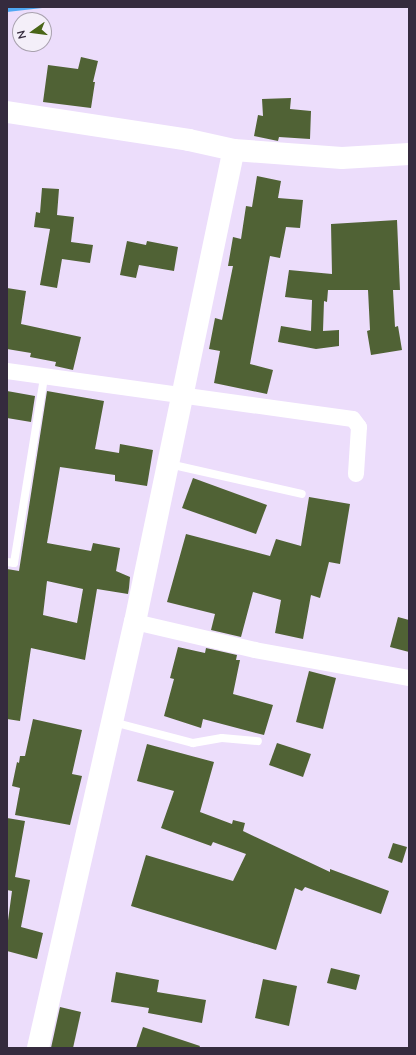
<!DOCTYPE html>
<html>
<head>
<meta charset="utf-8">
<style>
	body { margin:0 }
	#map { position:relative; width:416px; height:1055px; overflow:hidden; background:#ecddfb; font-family:Mulish,sans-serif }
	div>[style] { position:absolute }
	.water>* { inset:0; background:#4fa8f4 }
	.building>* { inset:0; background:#506235 }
	.service>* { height:8px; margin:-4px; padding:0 4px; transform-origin:4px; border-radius:4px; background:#fff }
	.minor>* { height:16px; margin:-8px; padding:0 8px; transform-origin:8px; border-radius:8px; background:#fff }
	.secondary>* { height:22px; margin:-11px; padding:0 11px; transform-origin:11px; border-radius:11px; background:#fff }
	.trunk>* { height:22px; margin:-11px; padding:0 11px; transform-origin:11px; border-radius:11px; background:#fff }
	span { translate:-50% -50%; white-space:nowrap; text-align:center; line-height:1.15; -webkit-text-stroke:4px #f4eff9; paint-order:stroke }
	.frame { position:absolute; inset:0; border:8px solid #352b3e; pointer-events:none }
	.north { position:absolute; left:12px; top:12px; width:40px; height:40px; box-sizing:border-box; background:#f4eff9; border:1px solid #a8a1ae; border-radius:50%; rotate:256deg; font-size:11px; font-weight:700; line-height:16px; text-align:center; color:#352b3e }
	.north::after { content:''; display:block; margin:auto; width:14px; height:18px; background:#4a6618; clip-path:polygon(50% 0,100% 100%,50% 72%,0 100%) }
</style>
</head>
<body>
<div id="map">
	<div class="water">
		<div style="clip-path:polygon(7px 7px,51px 7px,7px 12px)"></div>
	</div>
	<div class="building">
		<div style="clip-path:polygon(81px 57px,98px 61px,93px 82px,95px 82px,91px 108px,43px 102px,48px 65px,78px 69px)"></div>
		<div style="clip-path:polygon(291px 98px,290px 109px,311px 111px,310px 139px,279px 137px,278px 141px,254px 136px,258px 115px,263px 116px,262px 99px)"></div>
		<div style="clip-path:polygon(257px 176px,281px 181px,278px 198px,303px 200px,300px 228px,286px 227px,280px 258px,270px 256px,250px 364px,273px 370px,267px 394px,214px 383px,220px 351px,209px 349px,215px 318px,222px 320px,233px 266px,228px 266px,233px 237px,241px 239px,246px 206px,252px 207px)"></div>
		<div style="clip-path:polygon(42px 188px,59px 189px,57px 215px,74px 217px,71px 242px,93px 245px,90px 263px,62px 259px,57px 288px,40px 285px,50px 229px,34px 227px,36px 212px,40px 213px)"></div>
		<div style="clip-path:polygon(397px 220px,400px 290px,393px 290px,395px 327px,398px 326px,402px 350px,371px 355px,367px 331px,370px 330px,368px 290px,328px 290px,327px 302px,324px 301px,323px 331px,339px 330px,339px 346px,316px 349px,278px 342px,281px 326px,311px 331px,312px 300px,285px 297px,289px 270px,332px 274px,331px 224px)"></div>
		<div style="clip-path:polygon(127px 241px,146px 245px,147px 241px,178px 247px,174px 271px,139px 265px,136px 278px,120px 275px)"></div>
		<div style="clip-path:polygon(7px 288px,26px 291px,21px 324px,81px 337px,73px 370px,55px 366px,56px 362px,30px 357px,31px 353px,7px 349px)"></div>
		<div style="clip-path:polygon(7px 391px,35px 396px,31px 422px,7px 418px)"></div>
		<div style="clip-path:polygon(evenodd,47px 391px,104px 401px,95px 449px,119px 453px,120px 444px,153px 450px,147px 486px,115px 481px,115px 475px,60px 467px,47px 543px,91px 551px,93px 543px,120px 548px,116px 571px,130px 577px,129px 588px,128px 594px,97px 589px,85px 660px,31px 648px,20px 721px,7px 719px,7px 569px,19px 571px,47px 391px,47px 581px,83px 589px,77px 623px,43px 615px,47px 581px)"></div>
		<div style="clip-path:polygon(193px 478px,267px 505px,256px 534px,182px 508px)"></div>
		<div style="clip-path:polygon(309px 497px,350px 504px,340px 564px,329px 562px,320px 598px,311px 595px,303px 639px,275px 633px,281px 600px,253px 592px,241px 637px,211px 630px,215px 614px,167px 602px,186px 534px,270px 556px,276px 539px,301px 546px)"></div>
		<div style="clip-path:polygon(398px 617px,409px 620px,409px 652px,390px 647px)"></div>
		<div style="clip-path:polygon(178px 647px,205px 653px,206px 648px,237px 655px,236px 660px,240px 660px,233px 694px,273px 705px,264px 735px,203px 719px,201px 728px,164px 716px,174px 679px,170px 678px)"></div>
		<div style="clip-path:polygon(309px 671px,336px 678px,323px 729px,296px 722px)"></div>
		<div style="clip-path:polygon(33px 719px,82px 730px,72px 774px,82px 776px,70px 825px,15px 815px,20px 788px,12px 786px,17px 762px,19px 763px,20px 756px,25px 756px)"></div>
		<div style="clip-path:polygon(277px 743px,311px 754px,303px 777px,269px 765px)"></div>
		<div style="clip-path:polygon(147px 744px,214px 762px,200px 812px,232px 824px,233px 820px,245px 823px,243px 831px,330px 872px,330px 869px,389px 891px,381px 914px,305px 887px,302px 891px,295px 888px,276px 950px,131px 906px,146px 855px,233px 881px,246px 854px,213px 842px,211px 846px,161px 828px,174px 791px,137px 781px)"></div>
		<div style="clip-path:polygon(7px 818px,25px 821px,15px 877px,30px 880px,21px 927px,43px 933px,37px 959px,7px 951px,7px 928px,12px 891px,7px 890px)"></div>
		<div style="clip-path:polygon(393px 843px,407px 847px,402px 863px,388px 858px)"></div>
		<div style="clip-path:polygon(331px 968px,360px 975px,356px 990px,327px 983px)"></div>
		<div style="clip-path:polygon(116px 972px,159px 980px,157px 992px,206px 1000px,202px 1023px,148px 1013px,149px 1008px,111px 1002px)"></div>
		<div style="clip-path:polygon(263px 979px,297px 986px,289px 1026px,255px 1018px)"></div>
		<div style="clip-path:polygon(60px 1007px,81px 1012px,73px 1048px,51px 1048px)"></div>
		<div style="clip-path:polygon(143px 1027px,200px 1046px,199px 1048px,136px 1048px)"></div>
	</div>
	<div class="service">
		<div style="left:169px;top:464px;width:136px;rotate:12.7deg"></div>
		<div style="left:7px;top:562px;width:7px;rotate:8deg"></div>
		<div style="left:14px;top:563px;width:188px;rotate:-80.8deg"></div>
		<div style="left:113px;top:722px;width:83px;rotate:14.7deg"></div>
		<div style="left:193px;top:743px;width:29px;rotate:-10deg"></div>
		<div style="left:222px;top:738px;width:36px;rotate:5deg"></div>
	</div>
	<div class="minor">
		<div style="left:7px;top:371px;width:349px;rotate:7.9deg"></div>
		<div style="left:353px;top:419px;width:10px;rotate:53deg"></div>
		<div style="left:359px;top:427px;width:47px;rotate:93.7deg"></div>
		<div style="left:135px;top:622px;width:123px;rotate:13.1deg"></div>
		<div style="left:255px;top:650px;width:157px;rotate:10.3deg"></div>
	</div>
	<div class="secondary">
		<div style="left:38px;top:1048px;width:437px;rotate:-77.2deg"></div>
		<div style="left:135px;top:622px;width:482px;rotate:-78.2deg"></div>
	</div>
	<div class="trunk">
		<div style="left:7px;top:112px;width:184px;rotate:8.7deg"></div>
		<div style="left:189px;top:140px;width:46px;rotate:12.5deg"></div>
		<div style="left:234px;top:150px;width:108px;rotate:4.2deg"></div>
		<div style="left:342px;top:158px;width:67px;rotate:-3.4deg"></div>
	</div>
	<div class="frame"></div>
	<div class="north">N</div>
</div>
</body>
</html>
